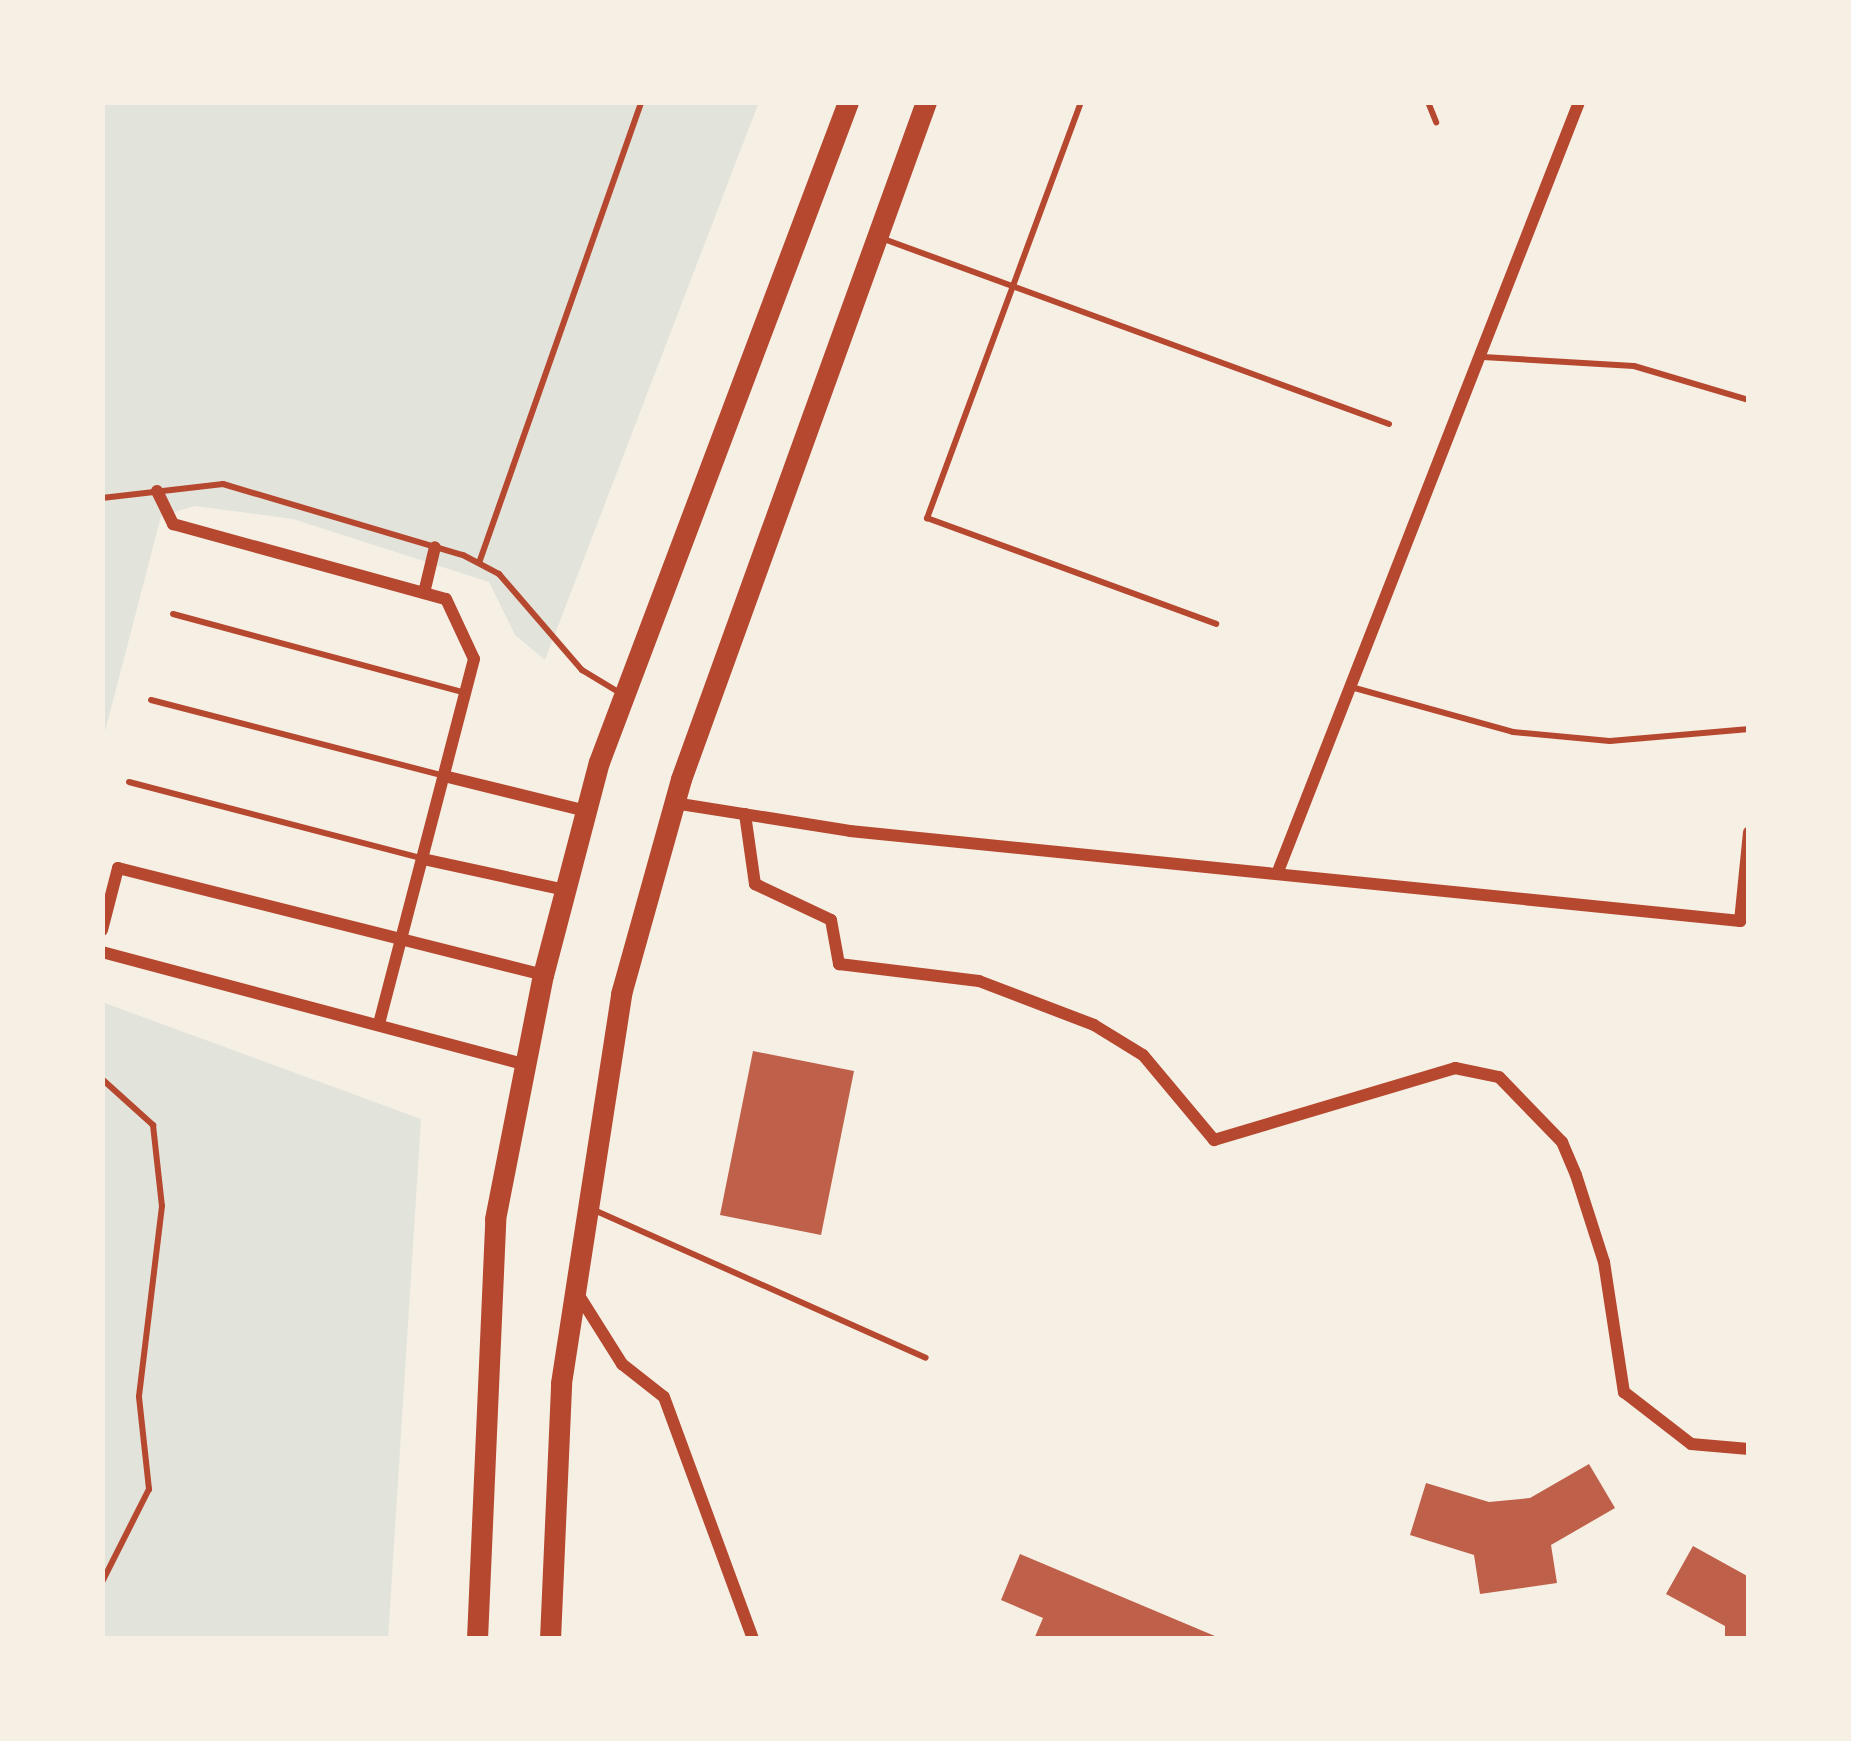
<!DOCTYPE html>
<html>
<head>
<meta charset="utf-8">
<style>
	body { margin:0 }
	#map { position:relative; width:1851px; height:1741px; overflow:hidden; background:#f6efe4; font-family:Rubik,sans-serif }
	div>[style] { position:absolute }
	.green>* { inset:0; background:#e2e4dc }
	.building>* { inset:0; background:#bf614a }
	.service>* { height:6px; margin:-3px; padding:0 3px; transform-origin:3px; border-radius:3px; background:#b5482f }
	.minor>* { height:12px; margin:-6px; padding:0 6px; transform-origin:6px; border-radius:6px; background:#b5482f }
	.trunk>* { height:21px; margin:-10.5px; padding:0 10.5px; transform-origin:10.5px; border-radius:10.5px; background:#b5482f }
	span { translate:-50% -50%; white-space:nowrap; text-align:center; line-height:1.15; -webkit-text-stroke:12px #f6efe4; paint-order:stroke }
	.frame { position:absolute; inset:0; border:105px solid #f6efe4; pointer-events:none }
</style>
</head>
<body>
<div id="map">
	<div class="green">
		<div style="clip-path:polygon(102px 102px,759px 102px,545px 660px,515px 635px,489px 582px,293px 519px,195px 506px,161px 516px,102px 743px)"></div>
		<div style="clip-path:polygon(102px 1002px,421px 1119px,388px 1639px,102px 1639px)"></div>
	</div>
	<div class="building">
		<div style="clip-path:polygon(753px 1051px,854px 1071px,821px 1235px,720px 1215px)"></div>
		<div style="clip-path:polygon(1589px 1464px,1615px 1508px,1551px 1545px,1557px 1583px,1480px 1594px,1474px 1555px,1410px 1535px,1426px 1483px,1489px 1502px,1530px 1498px)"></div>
		<div style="clip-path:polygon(1693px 1546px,1749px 1577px,1749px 1639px,1725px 1639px,1725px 1626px,1666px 1594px)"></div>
		<div style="clip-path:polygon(1020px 1554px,1222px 1639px,1018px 1639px,1034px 1639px,1043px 1618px,1001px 1600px)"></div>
	</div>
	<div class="service">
		<div style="left:1081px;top:102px;width:444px;rotate:110.3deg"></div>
		<div style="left:927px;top:518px;width:308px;rotate:20.1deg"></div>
		<div style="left:1428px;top:102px;width:22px;rotate:68deg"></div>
		<div style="left:881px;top:238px;width:541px;rotate:20.11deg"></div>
		<div style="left:1483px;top:357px;width:151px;rotate:3.4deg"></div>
		<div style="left:1634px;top:366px;width:120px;rotate:16.5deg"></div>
		<div style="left:102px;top:498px;width:122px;rotate:-6.6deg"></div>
		<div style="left:223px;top:484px;width:250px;rotate:16.5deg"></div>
		<div style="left:463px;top:555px;width:41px;rotate:27.8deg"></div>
		<div style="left:499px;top:574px;width:127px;rotate:49.2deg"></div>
		<div style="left:582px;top:670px;width:44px;rotate:31.2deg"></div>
		<div style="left:479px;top:563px;width:489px;rotate:-70.6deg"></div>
		<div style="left:173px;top:614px;width:302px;rotate:15.1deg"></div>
		<div style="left:1351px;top:687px;width:168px;rotate:15.5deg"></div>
		<div style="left:1513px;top:732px;width:97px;rotate:5.3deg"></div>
		<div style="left:1610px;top:741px;width:140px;rotate:-4.9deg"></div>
		<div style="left:151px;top:700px;width:300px;rotate:14.5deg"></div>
		<div style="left:129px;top:782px;width:301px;rotate:14.6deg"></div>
		<div style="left:102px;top:1079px;width:69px;rotate:42deg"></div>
		<div style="left:153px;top:1125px;width:81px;rotate:83.7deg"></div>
		<div style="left:162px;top:1206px;width:192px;rotate:96.9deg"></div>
		<div style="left:139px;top:1397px;width:93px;rotate:83.8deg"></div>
		<div style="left:149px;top:1489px;width:104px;rotate:116.8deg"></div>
		<div style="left:594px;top:1210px;width:363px;rotate:24deg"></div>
	</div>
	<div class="minor">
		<div style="left:157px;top:491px;width:37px;rotate:64deg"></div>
		<div style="left:173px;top:524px;width:283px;rotate:15.4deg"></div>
		<div style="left:446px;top:599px;width:66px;rotate:65deg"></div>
		<div style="left:474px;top:659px;width:378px;rotate:104.6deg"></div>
		<div style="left:424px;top:593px;width:47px;rotate:-76.6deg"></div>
		<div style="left:444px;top:776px;width:146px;rotate:13.8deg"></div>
		<div style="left:674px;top:803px;width:178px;rotate:9deg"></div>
		<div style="left:850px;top:831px;width:895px;rotate:5.77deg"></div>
		<div style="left:1740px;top:921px;width:89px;rotate:-84.2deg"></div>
		<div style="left:745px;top:814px;width:71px;rotate:81.9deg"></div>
		<div style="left:755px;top:884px;width:84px;rotate:25.3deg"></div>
		<div style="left:831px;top:920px;width:45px;rotate:79.7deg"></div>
		<div style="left:839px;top:964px;width:141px;rotate:6.9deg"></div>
		<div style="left:979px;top:981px;width:123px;rotate:20.9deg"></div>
		<div style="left:1094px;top:1025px;width:57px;rotate:31.5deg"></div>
		<div style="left:1143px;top:1055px;width:111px;rotate:50.1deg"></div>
		<div style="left:1214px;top:1140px;width:252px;rotate:-16.6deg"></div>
		<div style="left:1455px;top:1068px;width:45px;rotate:11.6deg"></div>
		<div style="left:1499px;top:1077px;width:91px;rotate:45.9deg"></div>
		<div style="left:1562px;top:1142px;width:36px;rotate:67deg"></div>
		<div style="left:1576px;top:1175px;width:91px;rotate:72.2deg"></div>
		<div style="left:1604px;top:1262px;width:132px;rotate:81.3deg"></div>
		<div style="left:1624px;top:1392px;width:85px;rotate:37.8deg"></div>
		<div style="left:1691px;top:1444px;width:58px;rotate:4.9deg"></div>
		<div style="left:423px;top:859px;width:145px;rotate:12.3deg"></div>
		<div style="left:1277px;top:874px;width:829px;rotate:-68.63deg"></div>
		<div style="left:102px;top:930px;width:64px;rotate:-75.5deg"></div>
		<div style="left:118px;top:868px;width:438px;rotate:14.1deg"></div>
		<div style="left:102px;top:952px;width:436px;rotate:14.9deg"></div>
		<div style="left:578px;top:1294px;width:83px;rotate:57.8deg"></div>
		<div style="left:622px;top:1364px;width:53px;rotate:38.2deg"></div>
		<div style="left:664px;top:1397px;width:258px;rotate:69.8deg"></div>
	</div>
	<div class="trunk">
		<div style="left:477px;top:1639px;width:420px;rotate:-87.5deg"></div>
		<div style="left:495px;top:1219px;width:249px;rotate:-78.9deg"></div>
		<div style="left:543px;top:975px;width:220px;rotate:-75.3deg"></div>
		<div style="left:599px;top:762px;width:705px;rotate:-69.33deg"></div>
		<div style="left:550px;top:1639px;width:256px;rotate:-87.5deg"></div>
		<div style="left:561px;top:1383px;width:394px;rotate:-81.2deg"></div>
		<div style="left:621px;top:994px;width:223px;rotate:-74.4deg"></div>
		<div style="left:681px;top:779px;width:720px;rotate:-70.11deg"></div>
	</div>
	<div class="frame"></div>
</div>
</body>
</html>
